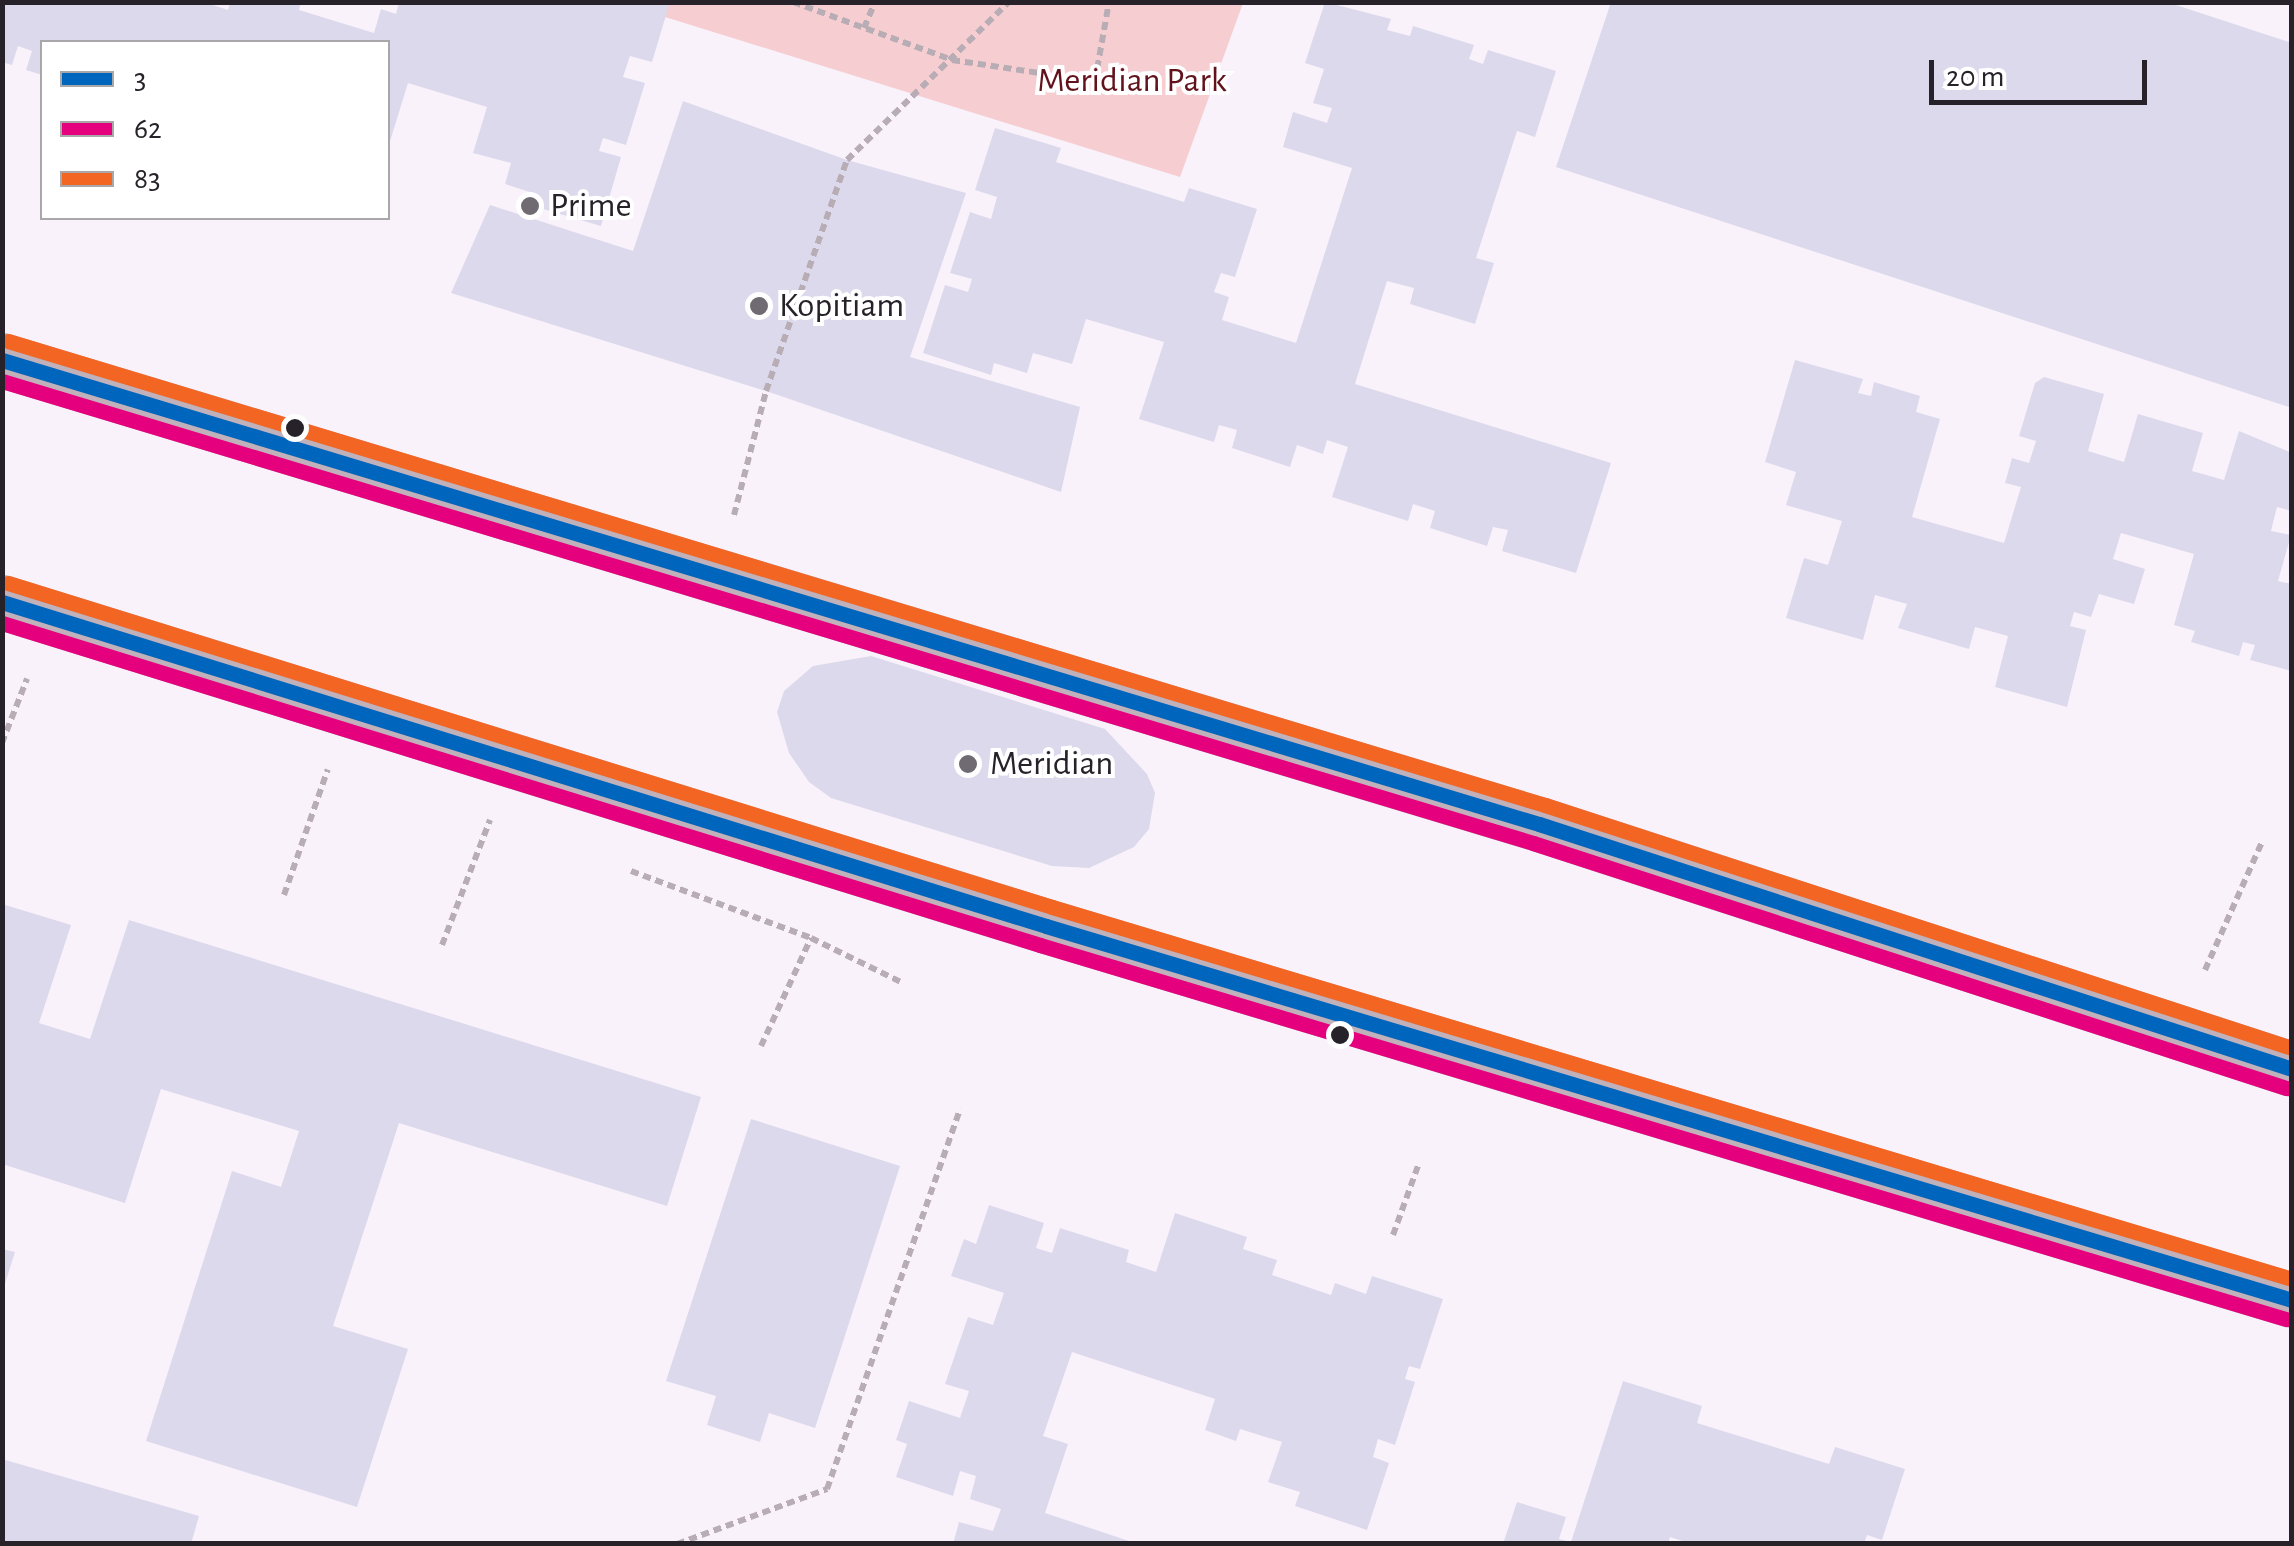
<!DOCTYPE html>
<html>
<head>
<meta charset="utf-8">
<style>
	body { margin:0 }
	#map { position:relative; width:2294px; height:1546px; overflow:hidden; background:#f9f2fb; font-family:"Alegreya Sans",sans-serif }
	div>[style] { position:absolute }
	.green>* { inset:0; background:#f6cdd0 }
	.building>* { inset:0; background:#ddd9ec }
	.path>* { height:6px; margin-top:-3px; transform-origin:0; background:repeating-linear-gradient(90deg,#b8adb5 0 8px,transparent 0 13px) }
	.tertiary>* { height:55px; margin:-27.5px; padding:0 27.5px; transform-origin:27.5px; border-radius:27.5px; background:#c0b1ba }
	.bus-1>* { height:15px; margin:-7.5px; padding:0 7.5px; transform-origin:7.5px; border-radius:7.5px; background:#0065bd }
	.bus-2>* { height:15px; margin:-7.5px; padding:0 7.5px; transform-origin:7.5px; border-radius:7.5px; background:#e5007d }
	.bus-3>* { height:15px; margin:-7.5px; padding:0 7.5px; transform-origin:7.5px; border-radius:7.5px; background:#f26522 }
	.dots>* { width:28px; height:28px; translate:-50% -50%; box-sizing:border-box; border:5px solid #fff; border-radius:50% }
	span { translate:-50% -50%; white-space:nowrap; text-align:center; line-height:1.15; -webkit-text-stroke:8px #fff; paint-order:stroke }
	.park-label { font-size:35px; color:#61121b }
	.poi-label { font-size:35px; color:#272229 }
	.left { translate:0 -50%; text-align:left }
	.frame { position:absolute; inset:0; border:5px solid #272229; pointer-events:none }
	.legend { position:absolute; left:40px; top:40px; width:350px; height:180px; box-sizing:border-box; background:#fff; border:2px solid #a9a7a9; margin:0; padding:12px 18px; list-style:none; font-size:30px; color:#272229 }
	.legend li { display:flex; align-items:center; gap:20px; height:50px }
	.legend b { width:50px; border:2px solid #a9a7a9 }
	.scale { position:absolute; left:1929px; top:60px; width:218px; height:45px; box-sizing:border-box; border:5px solid #272229; border-top:0; padding-left:12px; font-size:30px; line-height:35px; white-space:nowrap; color:#272229; -webkit-text-stroke:8px #fff; paint-order:stroke }
</style>
</head>
<body>
<div id="map">
	<div class="green">
		<div style="clip-path:polygon(620px 3px,1243px 3px,1180px 177px)"></div>
	</div>
	<div class="building">
		<div style="clip-path:polygon(2px 2px,204px 2px,228px 10px,230px 2px,301px 2px,299px 10px,374px 33px,381px 9px,396px 14px,399px 2px,670px 2px,652px 62px,630px 56px,623px 77px,645px 83px,626px 145px,603px 138px,599px 151px,621px 157px,601px 226px,533px 206px,536px 194px,505px 184px,511px 163px,473px 153px,487px 107px,408px 83px,388px 148px,388px 42px,42px 42px,42px 75px,26px 70px,32px 51px,18px 46px,12px 65px,2px 62px)"></div>
		<div style="clip-path:polygon(1325px 2px,1391px 19px,1387px 30px,1410px 36px,1413px 26px,1474px 45px,1469px 59px,1483px 64px,1488px 50px,1556px 71px,1535px 137px,1517px 131px,1476px 258px,1494px 263px,1475px 324px,1410px 304px,1414px 288px,1387px 281px,1355px 384px,1611px 463px,1576px 573px,1502px 551px,1508px 530px,1493px 527px,1487px 546px,1430px 528px,1435px 511px,1413px 504px,1408px 521px,1332px 497px,1348px 447px,1327px 440px,1323px 454px,1297px 445px,1290px 467px,1232px 448px,1237px 430px,1219px 425px,1214px 442px,1139px 419px,1164px 342px,1086px 319px,1072px 364px,1033px 353px,1027px 373px,994px 363px,991px 375px,923px 353px,945px 285px,968px 292px,972px 279px,950px 273px,970px 212px,991px 219px,997px 197px,975px 190px,995px 128px,1061px 148px,1056px 162px,1184px 202px,1189px 188px,1257px 209px,1235px 277px,1221px 273px,1214px 292px,1229px 297px,1222px 320px,1296px 343px,1352px 168px,1283px 147px,1293px 112px,1327px 123px,1332px 108px,1313px 103px,1324px 69px,1305px 63px)"></div>
		<div style="clip-path:polygon(1611px 2px,2167px 2px,2292px 43px,2292px 408px,1556px 167px)"></div>
		<div style="clip-path:polygon(683px 101px,847px 160px,966px 193px,910px 357px,1080px 407px,1061px 492px,766px 391px,451px 293px,490px 205px,633px 251px)"></div>
		<div style="clip-path:polygon(1795px 360px,1863px 379px,1858px 393px,1871px 396px,1874px 382px,1920px 396px,1916px 412px,1940px 419px,1912px 517px,2004px 543px,2021px 487px,2005px 483px,2012px 458px,2029px 463px,2036px 441px,2019px 436px,2035px 383px,2044px 377px,2104px 394px,2088px 451px,2124px 462px,2138px 414px,2203px 433px,2192px 471px,2224px 480px,2239px 431px,2292px 453px,2292px 511px,2277px 507px,2271px 531px,2291px 535px,2278px 581px,2292px 584px,2292px 671px,2250px 660px,2255px 645px,2243px 642px,2239px 656px,2191px 642px,2195px 631px,2174px 625px,2194px 554px,2121px 533px,2113px 559px,2145px 569px,2134px 604px,2099px 594px,2091px 617px,2074px 612px,2070px 626px,2086px 630px,2067px 707px,1995px 687px,2008px 636px,1975px 627px,1969px 649px,1898px 628px,1907px 604px,1875px 595px,1863px 640px,1786px 618px,1804px 558px,1828px 565px,1842px 521px,1786px 505px,1796px 472px,1765px 462px)"></div>
		<div style="clip-path:polygon(871px 656px,1105px 729px,1147px 774px,1155px 793px,1149px 829px,1134px 847px,1089px 868px,1052px 866px,831px 798px,809px 782px,789px 753px,777px 712px,784px 691px,813px 666px)"></div>
		<div style="clip-path:polygon(2px 904px,71px 925px,39px 1023px,90px 1039px,129px 920px,701px 1097px,667px 1206px,399px 1123px,333px 1326px,408px 1349px,357px 1507px,146px 1441px,232px 1171px,281px 1187px,299px 1131px,161px 1089px,125px 1203px,2px 1164px)"></div>
		<div style="clip-path:polygon(751px 1119px,900px 1166px,815px 1428px,769px 1413px,760px 1442px,707px 1425px,716px 1396px,666px 1381px)"></div>
		<div style="clip-path:polygon(989px 1205px,1044px 1223px,1036px 1248px,1052px 1253px,1060px 1228px,1129px 1250px,1126px 1262px,1156px 1272px,1175px 1213px,1247px 1237px,1243px 1249px,1277px 1260px,1272px 1275px,1331px 1295px,1335px 1283px,1366px 1294px,1372px 1276px,1443px 1299px,1420px 1369px,1409px 1366px,1405px 1379px,1415px 1382px,1395px 1445px,1378px 1439px,1373px 1457px,1389px 1463px,1367px 1530px,1295px 1506px,1300px 1492px,1268px 1482px,1282px 1442px,1240px 1429px,1236px 1441px,1205px 1430px,1215px 1399px,1072px 1352px,1043px 1436px,1068px 1444px,1045px 1513px,1138px 1544px,953px 1544px,959px 1522px,993px 1531px,1001px 1509px,970px 1499px,976px 1476px,960px 1471px,953px 1496px,896px 1477px,907px 1444px,896px 1440px,909px 1401px,960px 1418px,969px 1391px,945px 1384px,968px 1317px,993px 1325px,1004px 1293px,951px 1276px,964px 1239px,976px 1244px)"></div>
		<div style="clip-path:polygon(2px 1249px,15px 1252px,3px 1290px,2px 1290px)"></div>
		<div style="clip-path:polygon(1623px 1381px,1702px 1406px,1697px 1423px,1829px 1464px,1835px 1447px,1905px 1469px,1882px 1540px,1867px 1535px,1864px 1544px,1692px 1544px,1670px 1537px,1668px 1544px,1503px 1544px,1517px 1502px,1566px 1517px,1559px 1539px,1571px 1542px)"></div>
		<div style="clip-path:polygon(2px 1459px,199px 1516px,191px 1544px,2px 1544px)"></div>
	</div>
	<div class="path">
		<div style="left:793px;top:2px;width:169px;rotate:20deg"></div>
		<div style="left:952px;top:60px;width:145px;rotate:8.4deg"></div>
		<div style="left:1095px;top:81px;width:80px;rotate:-80deg"></div>
		<div style="left:864px;top:28px;width:28px;rotate:-67deg"></div>
		<div style="left:734px;top:515px;width:128px;rotate:-75.5deg"></div>
		<div style="left:766px;top:391px;width:245px;rotate:-70.7deg"></div>
		<div style="left:847px;top:160px;width:226px;rotate:-44.3deg"></div>
		<div style="left:2px;top:743px;width:69px;rotate:-68.7deg"></div>
		<div style="left:631px;top:871px;width:192px;rotate:20.4deg"></div>
		<div style="left:811px;top:938px;width:102px;rotate:26.1deg"></div>
		<div style="left:284px;top:895px;width:133px;rotate:-70.8deg"></div>
		<div style="left:442px;top:945px;width:134px;rotate:-69deg"></div>
		<div style="left:2205px;top:970px;width:142px;rotate:-66deg"></div>
		<div style="left:761px;top:1046px;width:119px;rotate:-65.2deg"></div>
		<div style="left:1393px;top:1235px;width:77px;rotate:-70.1deg"></div>
		<div style="left:677px;top:1544px;width:160px;rotate:-20.1deg"></div>
		<div style="left:827px;top:1489px;width:403px;rotate:-70.7deg"></div>
	</div>
	<div class="tertiary">
		<div style="left:2px;top:360px;width:1606px;rotate:16.8deg"></div>
		<div style="left:1539px;top:824px;width:792px;rotate:18.02deg"></div>
		<div style="left:2px;top:602px;width:1093px;rotate:17.24deg"></div>
		<div style="left:1046px;top:926px;width:1301px;rotate:16.71deg"></div>
	</div>
	<div class="bus-1">
		<div style="left:2px;top:360px;width:1606px;rotate:16.8deg"></div>
		<div style="left:1539px;top:824px;width:792px;rotate:18.02deg"></div>
		<div style="left:2px;top:602px;width:1093px;rotate:17.24deg"></div>
		<div style="left:1046px;top:926px;width:1301px;rotate:16.71deg"></div>
	</div>
	<div class="bus-2">
		<div style="left:2px;top:381px;width:1599px;rotate:16.79deg"></div>
		<div style="left:1533px;top:843px;width:792px;rotate:18.02deg"></div>
		<div style="left:2px;top:623px;width:1087px;rotate:17.23deg"></div>
		<div style="left:1040px;top:945px;width:1301px;rotate:16.71deg"></div>
	</div>
	<div class="bus-3">
		<div style="left:8px;top:341px;width:1606px;rotate:16.8deg"></div>
		<div style="left:1545px;top:805px;width:786px;rotate:18.02deg"></div>
		<div style="left:8px;top:583px;width:1093px;rotate:17.24deg"></div>
		<div style="left:1052px;top:907px;width:1295px;rotate:16.7deg"></div>
	</div>
	<div class="dots">
		<div style="left:530px;top:206px;background:#706b72"></div>
		<div style="left:759px;top:306px;background:#706b72"></div>
		<div style="left:295px;top:428px;background:#272229"></div>
		<div style="left:968px;top:764px;background:#706b72"></div>
		<div style="left:1340px;top:1035px;background:#272229"></div>
	</div>
	<div class="park-label">
		<span style="left:1132px;top:81px">Meridian Park</span>
	</div>
	<div class="poi-label">
		<span class="left" style="left:550px;top:206px">Prime</span>
		<span class="left" style="left:779px;top:306px">Kopitiam</span>
		<span class="left" style="left:990px;top:764px">Meridian</span>
	</div>
	<div class="frame"></div>
	<ul class="legend">
	<li><b style="height:12px;background:#0065bd"></b>3</li>
	<li><b style="height:12px;background:#e5007d"></b>62</li>
	<li><b style="height:12px;background:#f26522"></b>83</li>
	</ul>
	<div class="scale">20 m</div>
</div>
</body>
</html>
